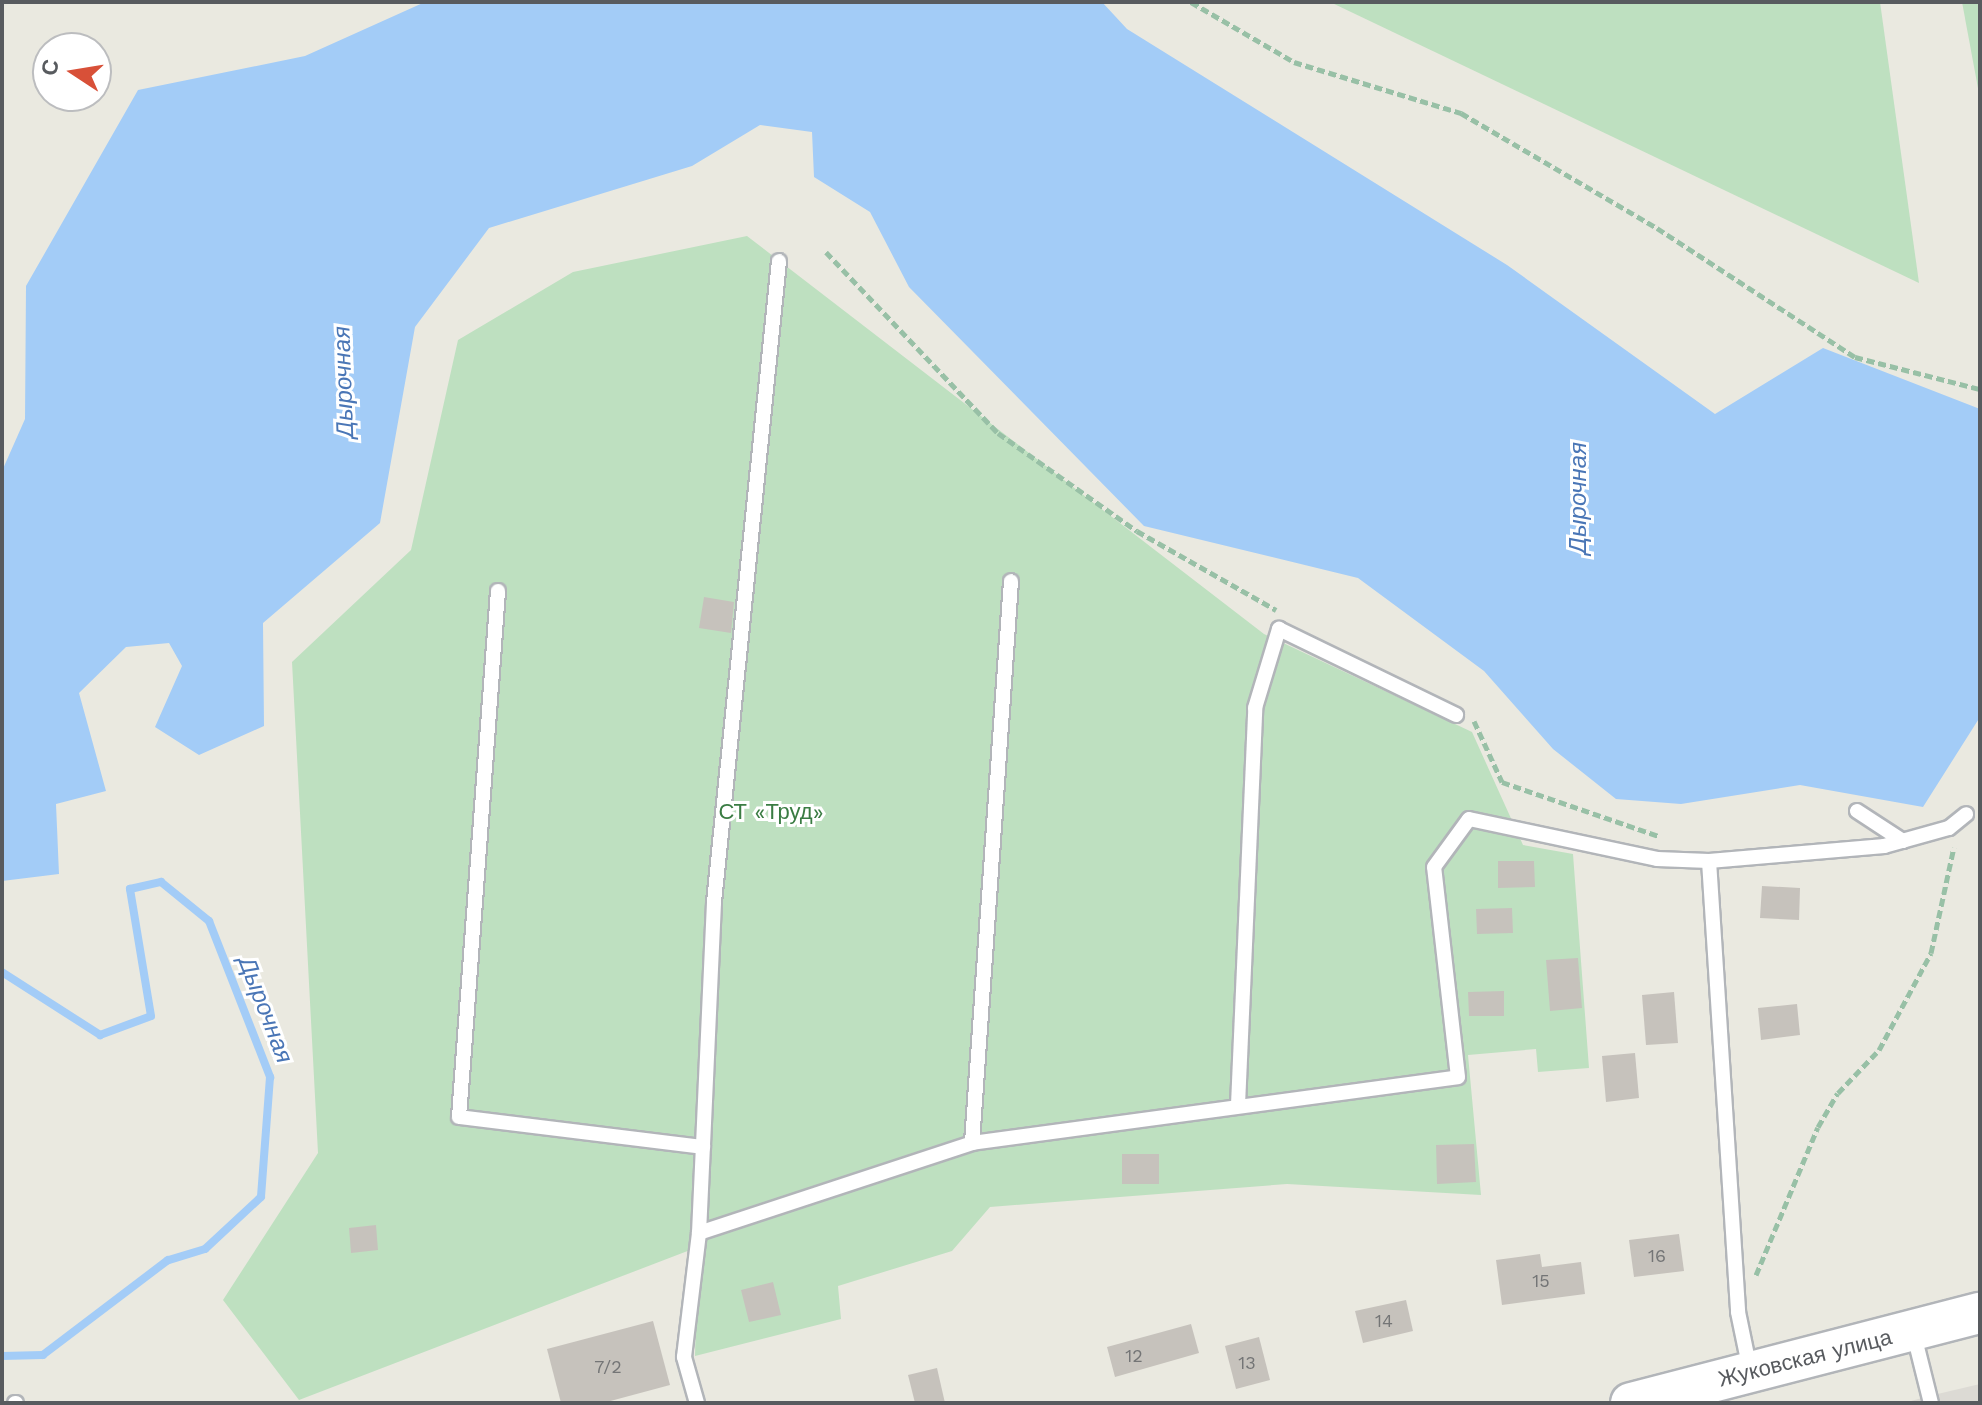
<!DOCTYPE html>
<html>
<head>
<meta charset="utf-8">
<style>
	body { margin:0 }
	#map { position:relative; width:1982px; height:1405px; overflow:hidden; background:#eae9e0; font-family:"Work Sans",sans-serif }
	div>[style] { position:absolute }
	.industrial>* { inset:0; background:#dcdad4 }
	.green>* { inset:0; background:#bee0c0 }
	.water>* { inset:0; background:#a3ccf7 }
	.stream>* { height:8px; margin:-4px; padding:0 4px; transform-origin:4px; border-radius:4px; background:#a3ccf7 }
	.building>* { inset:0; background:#c6c2bc }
	.path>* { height:5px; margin-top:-2.5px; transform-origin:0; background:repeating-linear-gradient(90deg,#98c0a6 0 8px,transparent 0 12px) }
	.roads { filter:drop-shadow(2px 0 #b2b5b9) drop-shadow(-2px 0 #b2b5b9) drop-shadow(0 2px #b2b5b9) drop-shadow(0 -2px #b2b5b9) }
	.lane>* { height:14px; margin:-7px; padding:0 7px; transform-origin:7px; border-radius:7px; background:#fff }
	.secondary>* { height:40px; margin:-20px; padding:0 20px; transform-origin:20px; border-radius:20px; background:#fff }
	span { translate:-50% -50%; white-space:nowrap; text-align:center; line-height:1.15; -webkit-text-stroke:6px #fff; paint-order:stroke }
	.number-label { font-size:18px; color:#747576 }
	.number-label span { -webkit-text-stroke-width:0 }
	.park-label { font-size:22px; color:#3a7c43 }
	.street-label { font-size:22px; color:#585b5f }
	.water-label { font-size:24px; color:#4a76b6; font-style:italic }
	.frame { position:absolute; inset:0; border:4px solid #585b5f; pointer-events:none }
	.north { position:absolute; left:32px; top:32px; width:80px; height:80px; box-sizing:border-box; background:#fff; border:2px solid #bcbdbf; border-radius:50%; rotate:282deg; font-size:22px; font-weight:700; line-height:32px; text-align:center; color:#585b5f }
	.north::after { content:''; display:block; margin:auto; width:28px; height:36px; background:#d85038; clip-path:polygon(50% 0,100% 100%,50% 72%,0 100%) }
</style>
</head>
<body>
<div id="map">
	<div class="industrial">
		<div style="clip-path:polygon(1980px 1384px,1980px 1403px,1904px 1403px,1929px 1396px)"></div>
	</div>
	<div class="green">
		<div style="clip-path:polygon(1330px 2px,1880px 2px,1919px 283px)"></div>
		<div style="clip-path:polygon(1962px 2px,1980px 2px,1980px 99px)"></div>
		<div style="clip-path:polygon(747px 236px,1264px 634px,1472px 732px,1523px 845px,1573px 854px,1589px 1068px,1538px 1072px,1536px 1049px,1468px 1055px,1481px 1195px,1287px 1184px,990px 1207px,952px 1251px,838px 1286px,841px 1319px,695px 1356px,698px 1247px,299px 1400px,223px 1300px,318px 1153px,292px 662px,411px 550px,458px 340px,573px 272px)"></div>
	</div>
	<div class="water">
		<div style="clip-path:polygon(425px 2px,1102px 2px,1127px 29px,1507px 265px,1715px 414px,1823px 348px,1980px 409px,1980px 717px,1923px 807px,1800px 785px,1681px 804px,1616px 799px,1553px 749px,1484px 671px,1358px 578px,1144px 526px,909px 287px,870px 212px,814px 177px,812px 132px,760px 125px,692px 166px,489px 228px,415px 327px,380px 523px,263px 623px,264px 726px,199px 755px,155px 727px,182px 666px,169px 643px,126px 647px,79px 693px,106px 791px,56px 804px,59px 874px,2px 881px,2px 471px,25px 419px,26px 286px,138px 90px,305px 56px)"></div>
	</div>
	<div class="stream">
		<div style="left:2px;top:972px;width:117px;rotate:32.7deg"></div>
		<div style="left:100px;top:1035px;width:54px;rotate:-20.4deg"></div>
		<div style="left:151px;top:1016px;width:129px;rotate:-99.4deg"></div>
		<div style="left:130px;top:889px;width:32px;rotate:-13deg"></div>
		<div style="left:161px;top:882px;width:62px;rotate:39.1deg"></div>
		<div style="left:209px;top:921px;width:168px;rotate:68.6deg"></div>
		<div style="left:270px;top:1077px;width:120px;rotate:94.3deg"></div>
		<div style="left:261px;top:1197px;width:76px;rotate:137.1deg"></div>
		<div style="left:205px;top:1249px;width:39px;rotate:163deg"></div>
		<div style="left:168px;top:1260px;width:157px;rotate:142.8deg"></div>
		<div style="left:43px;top:1355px;width:41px;rotate:178.6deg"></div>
	</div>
	<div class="building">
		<div style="clip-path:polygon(704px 597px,734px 602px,731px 633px,699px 628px)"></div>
		<div style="clip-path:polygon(1498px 861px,1534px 861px,1535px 887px,1498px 888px)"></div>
		<div style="clip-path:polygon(1762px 886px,1800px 888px,1799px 920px,1760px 918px)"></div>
		<div style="clip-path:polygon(1512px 908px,1513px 933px,1477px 934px,1476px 909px)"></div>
		<div style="clip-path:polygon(1578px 958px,1582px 1008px,1550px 1011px,1546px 960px)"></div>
		<div style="clip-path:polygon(1504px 991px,1504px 1016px,1469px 1016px,1468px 992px)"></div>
		<div style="clip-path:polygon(1674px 992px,1678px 1043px,1646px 1045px,1642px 995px)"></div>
		<div style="clip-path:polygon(1797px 1004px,1800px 1035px,1761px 1040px,1758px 1008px)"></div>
		<div style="clip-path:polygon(1635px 1053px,1639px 1098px,1606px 1102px,1602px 1056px)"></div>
		<div style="clip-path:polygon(1474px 1144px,1476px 1182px,1437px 1184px,1436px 1145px)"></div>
		<div style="clip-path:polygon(1122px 1154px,1159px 1154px,1159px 1184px,1122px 1184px)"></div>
		<div style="clip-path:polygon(376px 1225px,378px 1250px,351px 1253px,349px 1228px)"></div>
		<div style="clip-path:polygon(1679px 1234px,1684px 1271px,1634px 1277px,1629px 1240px)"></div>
		<div style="clip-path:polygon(1540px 1254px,1542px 1267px,1581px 1262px,1585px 1294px,1502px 1305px,1496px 1260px)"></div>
		<div style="clip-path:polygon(773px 1282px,781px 1315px,749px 1322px,741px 1290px)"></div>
		<div style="clip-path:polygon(1406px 1300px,1413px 1331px,1363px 1343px,1355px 1311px)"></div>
		<div style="clip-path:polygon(653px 1321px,670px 1385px,603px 1403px,561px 1403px,547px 1349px)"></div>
		<div style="clip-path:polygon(1191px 1324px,1199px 1353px,1115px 1377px,1107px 1347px)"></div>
		<div style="clip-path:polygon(1259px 1337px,1270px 1380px,1236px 1389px,1225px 1346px)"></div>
		<div style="clip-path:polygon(937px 1368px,945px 1403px,915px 1403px,908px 1375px)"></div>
	</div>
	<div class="path">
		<div style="left:1191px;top:2px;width:119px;rotate:30.2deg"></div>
		<div style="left:1294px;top:62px;width:175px;rotate:17deg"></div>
		<div style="left:1461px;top:113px;width:227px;rotate:30.4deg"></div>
		<div style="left:1657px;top:228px;width:236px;rotate:33.1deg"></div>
		<div style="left:1855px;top:357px;width:129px;rotate:14.4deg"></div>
		<div style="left:826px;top:252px;width:250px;rotate:46.5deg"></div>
		<div style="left:998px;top:433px;width:170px;rotate:35.2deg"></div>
		<div style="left:1137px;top:531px;width:160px;rotate:29.6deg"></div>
		<div style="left:1474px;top:721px;width:67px;rotate:65.3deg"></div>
		<div style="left:1502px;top:782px;width:166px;rotate:19deg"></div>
		<div style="left:1756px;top:1275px;width:160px;rotate:-67.3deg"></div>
		<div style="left:1818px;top:1127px;width:39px;rotate:-60deg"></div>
		<div style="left:1838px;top:1093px;width:59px;rotate:-46.4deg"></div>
		<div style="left:1879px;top:1050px;width:110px;rotate:-61.8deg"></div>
		<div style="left:1931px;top:953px;width:108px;rotate:-77.8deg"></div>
	</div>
	<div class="roads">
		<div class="lane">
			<div style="left:498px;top:591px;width:527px;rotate:94.24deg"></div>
			<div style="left:459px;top:1117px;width:246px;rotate:7deg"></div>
			<div style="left:1857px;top:811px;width:55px;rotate:33.1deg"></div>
			<div style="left:1709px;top:861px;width:176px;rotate:-4.9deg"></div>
			<div style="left:1884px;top:846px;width:67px;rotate:-15.5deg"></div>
			<div style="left:1949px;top:828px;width:22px;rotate:-39deg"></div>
			<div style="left:1238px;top:1105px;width:397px;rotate:-87.5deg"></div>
			<div style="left:1255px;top:708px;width:83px;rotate:-73.1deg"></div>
			<div style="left:1279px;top:629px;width:197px;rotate:25.9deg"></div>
			<div style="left:972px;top:1143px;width:563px;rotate:-86.03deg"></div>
			<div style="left:699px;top:1233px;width:287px;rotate:-18.2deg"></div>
			<div style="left:972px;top:1143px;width:490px;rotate:-7.7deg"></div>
			<div style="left:1458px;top:1077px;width:211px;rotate:-96.5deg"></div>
			<div style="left:1434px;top:867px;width:59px;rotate:-53.9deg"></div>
			<div style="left:1469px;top:819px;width:192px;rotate:12deg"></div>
			<div style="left:1657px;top:859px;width:52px;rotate:2.2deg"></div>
			<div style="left:1709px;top:861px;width:452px;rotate:86.3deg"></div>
			<div style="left:1738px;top:1312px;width:59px;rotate:78.3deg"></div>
			<div style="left:1913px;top:1331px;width:74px;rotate:76deg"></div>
			<div style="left:15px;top:1403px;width:1px"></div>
			<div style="left:697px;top:1403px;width:48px;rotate:-105.8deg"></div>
			<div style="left:684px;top:1357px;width:125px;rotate:-83.1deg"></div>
			<div style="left:699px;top:1233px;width:331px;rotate:-87.4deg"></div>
			<div style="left:714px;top:902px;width:644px;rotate:-84.21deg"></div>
		</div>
		<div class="secondary">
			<div style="left:1631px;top:1403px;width:360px;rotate:-14.5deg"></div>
		</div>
	</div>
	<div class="number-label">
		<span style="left:1657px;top:1256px">16</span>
		<span style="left:1541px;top:1281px">15</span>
		<span style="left:1384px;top:1321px">14</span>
		<span style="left:1134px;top:1356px">12</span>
		<span style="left:1247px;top:1363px">13</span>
		<span style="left:608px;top:1367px">7/2</span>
	</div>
	<div class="park-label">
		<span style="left:771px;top:812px">СТ «Труд»</span>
	</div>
	<div class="street-label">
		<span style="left:1805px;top:1358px;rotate:-14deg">Жуковская улица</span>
	</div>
	<div class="water-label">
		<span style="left:344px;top:382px;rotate:-92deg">Дырочная</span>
		<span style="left:1579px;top:498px;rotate:-90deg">Дырочная</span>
		<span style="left:265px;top:1010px;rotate:69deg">Дырочная</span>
	</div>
	<div class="frame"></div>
	<div class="north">С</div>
</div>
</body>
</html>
